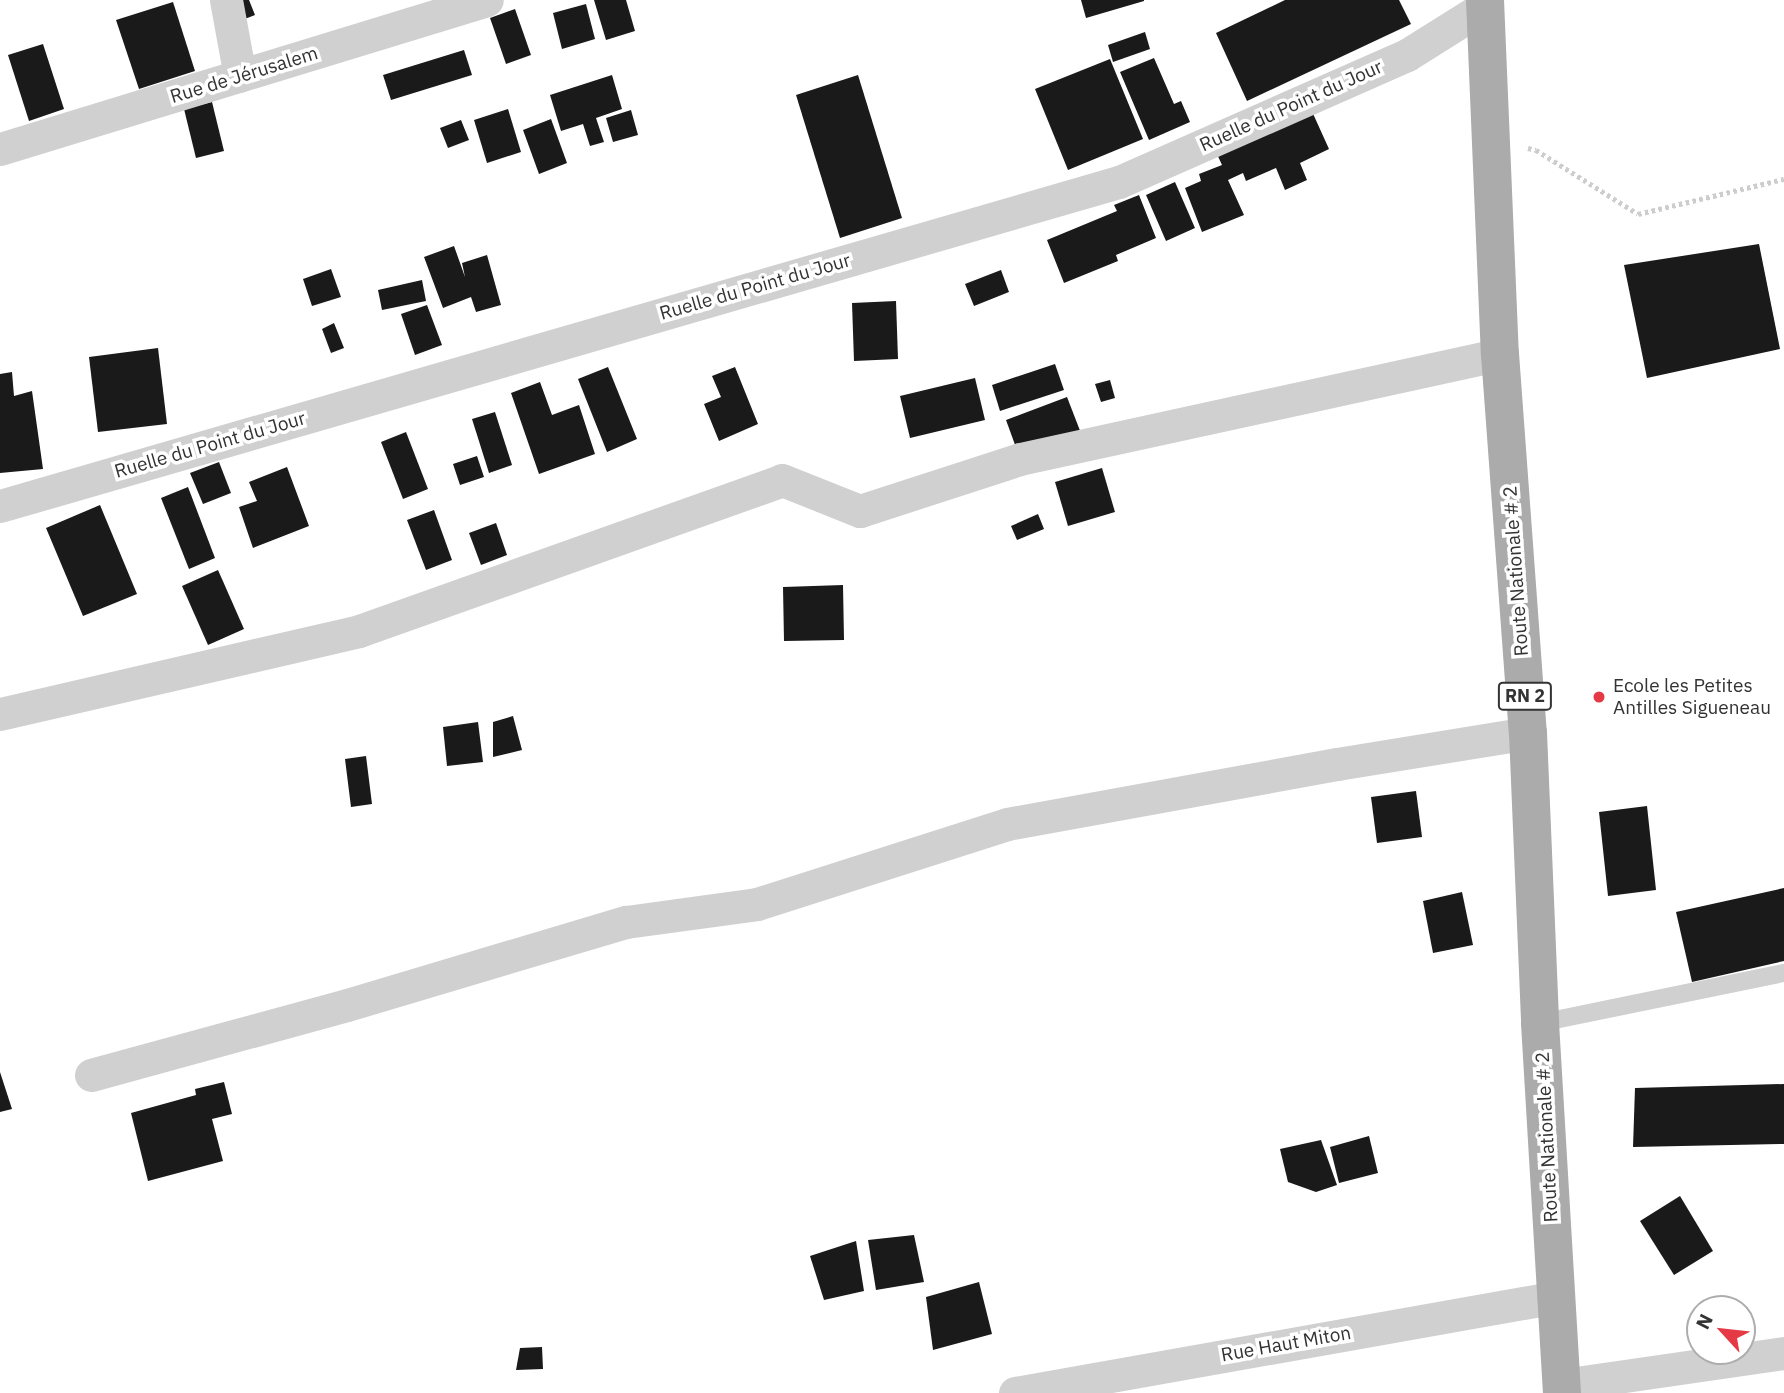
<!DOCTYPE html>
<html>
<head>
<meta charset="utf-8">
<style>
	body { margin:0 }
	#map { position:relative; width:1784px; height:1393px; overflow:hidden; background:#fff; font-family:"IBM Plex Sans",sans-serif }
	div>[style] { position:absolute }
	.building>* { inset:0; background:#1a1a1a }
	.path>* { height:4.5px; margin-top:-2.25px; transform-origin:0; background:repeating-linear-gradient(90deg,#cdcdcd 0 3.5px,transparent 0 7px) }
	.service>* { height:18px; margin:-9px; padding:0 9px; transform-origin:9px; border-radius:9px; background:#d0d0d0 }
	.minor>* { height:33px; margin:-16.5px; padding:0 16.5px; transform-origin:16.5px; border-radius:16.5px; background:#d0d0d0 }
	.primary>* { height:38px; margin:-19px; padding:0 19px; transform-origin:19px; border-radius:19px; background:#ababab }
	.dots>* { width:19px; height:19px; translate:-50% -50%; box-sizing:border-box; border:4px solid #fff; border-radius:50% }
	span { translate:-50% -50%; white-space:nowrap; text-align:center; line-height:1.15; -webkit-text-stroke:7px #fff; paint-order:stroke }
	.shield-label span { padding:2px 5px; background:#fff; border:2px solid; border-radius:5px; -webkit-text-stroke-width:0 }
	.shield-label { font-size:18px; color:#333; font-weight:700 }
	.street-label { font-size:19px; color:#333 }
	.poi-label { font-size:19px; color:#333 }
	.left { translate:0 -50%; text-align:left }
	.north { position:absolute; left:1686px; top:1295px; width:70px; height:70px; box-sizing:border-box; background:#fff; border:2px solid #adadad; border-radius:50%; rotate:297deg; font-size:19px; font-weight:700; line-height:28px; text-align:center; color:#333 }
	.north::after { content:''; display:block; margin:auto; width:24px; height:32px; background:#e63946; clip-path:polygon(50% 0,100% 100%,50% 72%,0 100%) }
</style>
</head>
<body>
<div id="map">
	<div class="building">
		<div style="clip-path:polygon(235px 0,249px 0,255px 15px,237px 22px)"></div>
		<div style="clip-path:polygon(594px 0,626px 0,635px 31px,606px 40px)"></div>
		<div style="clip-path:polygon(1081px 0,1144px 0,1144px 1px,1086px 18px)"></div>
		<div style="clip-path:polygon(1285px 0,1399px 0,1411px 24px,1247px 101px,1216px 33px)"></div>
		<div style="clip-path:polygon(173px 2px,195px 71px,139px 89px,116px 20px)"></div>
		<div style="clip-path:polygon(586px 4px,595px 39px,562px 49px,553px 13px)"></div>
		<div style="clip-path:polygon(515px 9px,531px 55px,506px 64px,490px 18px)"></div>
		<div style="clip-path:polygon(1145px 32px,1150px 49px,1113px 62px,1108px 45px)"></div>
		<div style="clip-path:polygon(43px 44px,64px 109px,29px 121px,8px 55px)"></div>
		<div style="clip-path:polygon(464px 50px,472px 75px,391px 100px,383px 75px)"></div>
		<div style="clip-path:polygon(1154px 58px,1174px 104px,1181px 101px,1190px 122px,1149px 140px,1120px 72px)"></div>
		<div style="clip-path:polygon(1110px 59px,1143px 139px,1068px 170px,1035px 89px)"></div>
		<div style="clip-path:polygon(612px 75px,622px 109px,596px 118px,604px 142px,590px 146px,583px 124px,561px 131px,550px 95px)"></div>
		<div style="clip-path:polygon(858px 75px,902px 218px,840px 238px,796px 95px)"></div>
		<div style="clip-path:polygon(212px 102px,224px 151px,196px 158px,184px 109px)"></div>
		<div style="clip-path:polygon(1310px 107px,1329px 149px,1300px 163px,1307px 180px,1285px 190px,1276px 168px,1246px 181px,1243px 173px,1228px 180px,1244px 215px,1202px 232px,1185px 188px,1201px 181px,1199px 174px,1222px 165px,1215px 150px)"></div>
		<div style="clip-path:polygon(508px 109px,521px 152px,487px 163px,474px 120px)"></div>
		<div style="clip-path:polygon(631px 110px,638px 135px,613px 142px,606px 118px)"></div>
		<div style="clip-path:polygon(551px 119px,567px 163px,539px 174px,523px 130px)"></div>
		<div style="clip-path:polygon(461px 120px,469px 140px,448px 148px,440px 128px)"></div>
		<div style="clip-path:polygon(1175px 182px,1195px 228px,1166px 241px,1146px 195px)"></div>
		<div style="clip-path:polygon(1139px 195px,1156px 238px,1116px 255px,1118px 261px,1064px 283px,1047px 240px,1117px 211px,1114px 205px)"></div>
		<div style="clip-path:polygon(1759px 244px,1780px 349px,1647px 378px,1624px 265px)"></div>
		<div style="clip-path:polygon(454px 246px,465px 277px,462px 263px,487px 255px,501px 305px,476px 312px,471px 297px,443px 308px,424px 257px)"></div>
		<div style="clip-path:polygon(331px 269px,341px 297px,312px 306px,303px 279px)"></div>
		<div style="clip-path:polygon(1001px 270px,1009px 292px,974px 306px,965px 284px)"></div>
		<div style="clip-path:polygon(422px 280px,426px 301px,382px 310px,378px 290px)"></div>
		<div style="clip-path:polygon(896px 301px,898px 359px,854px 361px,852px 303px)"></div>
		<div style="clip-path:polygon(427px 305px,442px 345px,415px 355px,401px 314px)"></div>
		<div style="clip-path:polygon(334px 323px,344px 348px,331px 353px,322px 329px)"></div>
		<div style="clip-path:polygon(158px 348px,167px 424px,98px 432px,89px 357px)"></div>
		<div style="clip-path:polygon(1055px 364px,1064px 390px,1000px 411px,992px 385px)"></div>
		<div style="clip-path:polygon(608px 367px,637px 439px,607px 452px,578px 379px)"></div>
		<div style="clip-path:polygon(735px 367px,758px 424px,719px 441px,704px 404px,721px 397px,712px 376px)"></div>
		<div style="clip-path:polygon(12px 372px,14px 396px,32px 391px,43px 469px,0 473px,0 374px)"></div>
		<div style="clip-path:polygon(975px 378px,985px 420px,910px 438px,900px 396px)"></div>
		<div style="clip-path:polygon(1110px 380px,1115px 398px,1101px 402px,1095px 384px)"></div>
		<div style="clip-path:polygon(540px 382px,552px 415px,579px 405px,595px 454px,539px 474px,511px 393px)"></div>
		<div style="clip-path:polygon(1067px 397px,1084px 441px,1022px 464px,1006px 420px)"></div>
		<div style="clip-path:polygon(495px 412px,512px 465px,489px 473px,472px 419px)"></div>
		<div style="clip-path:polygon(406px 432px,428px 489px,403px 499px,381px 442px)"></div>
		<div style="clip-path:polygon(477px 456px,484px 477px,460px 485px,453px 464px)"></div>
		<div style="clip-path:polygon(219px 462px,231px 493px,203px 504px,190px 473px)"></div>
		<div style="clip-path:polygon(287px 467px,309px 526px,253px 548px,239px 507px,257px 501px,249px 482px)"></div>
		<div style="clip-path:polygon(1102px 468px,1115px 512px,1068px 526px,1055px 482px)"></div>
		<div style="clip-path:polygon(188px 487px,215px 558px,189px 569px,161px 498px)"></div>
		<div style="clip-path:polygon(100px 505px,137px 594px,83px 616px,46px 528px)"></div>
		<div style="clip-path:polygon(434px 510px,452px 560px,426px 570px,407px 520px)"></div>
		<div style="clip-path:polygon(1038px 514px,1044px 529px,1017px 540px,1011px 526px)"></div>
		<div style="clip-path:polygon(496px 523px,507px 555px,481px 565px,469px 533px)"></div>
		<div style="clip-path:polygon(218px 570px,244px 629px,208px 645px,182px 586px)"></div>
		<div style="clip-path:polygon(843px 585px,844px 640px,784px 641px,783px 587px)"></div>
		<div style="clip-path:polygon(513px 716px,522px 750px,493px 757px,493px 722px)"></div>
		<div style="clip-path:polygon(478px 722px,483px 762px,447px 766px,443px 727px)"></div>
		<div style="clip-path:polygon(366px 756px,372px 804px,351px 807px,345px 759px)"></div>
		<div style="clip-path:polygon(1416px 791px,1422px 837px,1377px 843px,1371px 797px)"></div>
		<div style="clip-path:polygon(1647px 806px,1656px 890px,1608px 896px,1599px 812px)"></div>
		<div style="clip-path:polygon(1784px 888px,1784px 961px,1692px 982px,1676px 912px)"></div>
		<div style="clip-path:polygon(1462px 892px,1473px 945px,1433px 953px,1423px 901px)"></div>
		<div style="clip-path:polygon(0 1072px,12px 1109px,0 1112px)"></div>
		<div style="clip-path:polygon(224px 1082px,232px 1114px,212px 1119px,223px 1161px,148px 1181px,131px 1113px,196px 1095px,195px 1089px)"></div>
		<div style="clip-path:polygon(1784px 1084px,1784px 1144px,1633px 1147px,1635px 1088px)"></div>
		<div style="clip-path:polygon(1369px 1136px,1378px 1173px,1339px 1183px,1330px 1147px)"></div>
		<div style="clip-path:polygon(1321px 1140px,1337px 1185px,1316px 1192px,1288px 1182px,1280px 1149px)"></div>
		<div style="clip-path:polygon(1680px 1196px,1713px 1251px,1674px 1275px,1640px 1221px)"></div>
		<div style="clip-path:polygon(914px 1235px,924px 1282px,876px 1290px,868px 1240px)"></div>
		<div style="clip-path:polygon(856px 1241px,864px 1291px,824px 1300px,810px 1256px)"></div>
		<div style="clip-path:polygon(979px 1282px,992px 1334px,933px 1350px,926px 1297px)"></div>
		<div style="clip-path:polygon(542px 1347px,543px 1369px,516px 1370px,520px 1348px)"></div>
	</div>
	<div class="path">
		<div style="left:1528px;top:148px;width:8px;rotate:14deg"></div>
		<div style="left:1536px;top:150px;width:120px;rotate:32.1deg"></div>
		<div style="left:1638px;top:214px;width:150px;rotate:-13.5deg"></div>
	</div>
	<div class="service">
		<div style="left:1540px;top:1023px;width:249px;rotate:-11.6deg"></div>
	</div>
	<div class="minor">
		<div style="left:226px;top:0;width:77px;rotate:79.6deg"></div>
		<div style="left:0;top:149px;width:509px;rotate:-17.01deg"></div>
		<div style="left:0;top:506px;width:1165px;rotate:-16.15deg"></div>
		<div style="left:1119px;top:182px;width:315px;rotate:-23.8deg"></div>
		<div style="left:1407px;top:55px;width:92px;rotate:-32.1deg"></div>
		<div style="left:0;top:714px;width:368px;rotate:-13deg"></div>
		<div style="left:359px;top:631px;width:449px;rotate:-19.6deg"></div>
		<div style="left:782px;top:480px;width:84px;rotate:21.7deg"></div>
		<div style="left:860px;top:511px;width:168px;rotate:-18deg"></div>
		<div style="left:1020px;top:459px;width:491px;rotate:-12.3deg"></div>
		<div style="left:91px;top:1075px;width:265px;rotate:-15.3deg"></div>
		<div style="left:347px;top:1005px;width:291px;rotate:-16.6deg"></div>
		<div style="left:626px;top:922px;width:132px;rotate:-7.8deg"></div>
		<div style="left:757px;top:904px;width:262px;rotate:-17.7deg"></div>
		<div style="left:1007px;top:824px;width:335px;rotate:-10.3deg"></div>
		<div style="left:1337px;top:764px;width:193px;rotate:-9.2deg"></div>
		<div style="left:1562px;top:1385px;width:224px;rotate:-8.2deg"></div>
		<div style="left:1015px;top:1393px;width:550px;rotate:-10.04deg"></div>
	</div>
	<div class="primary">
		<div style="left:1485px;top:0;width:354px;rotate:87.6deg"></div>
		<div style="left:1500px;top:354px;width:380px;rotate:85.8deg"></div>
		<div style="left:1528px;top:733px;width:290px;rotate:87.6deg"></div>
		<div style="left:1540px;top:1023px;width:371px;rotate:86.6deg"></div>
	</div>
	<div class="dots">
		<div style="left:1599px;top:697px;background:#e63946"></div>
	</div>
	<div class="shield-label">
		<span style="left:1525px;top:696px">RN 2</span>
	</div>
	<div class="street-label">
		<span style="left:244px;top:75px;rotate:-17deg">Rue de Jérusalem</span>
		<span style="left:1291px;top:106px;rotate:-24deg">Ruelle du Point du Jour</span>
		<span style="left:755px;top:287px;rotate:-16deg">Ruelle du Point du Jour</span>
		<span style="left:210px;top:445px;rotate:-16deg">Ruelle du Point du Jour</span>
		<span style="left:1516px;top:571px;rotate:-94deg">Route Nationale # 2</span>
		<span style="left:1547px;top:1137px;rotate:-93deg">Route Nationale # 2</span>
		<span style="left:1286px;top:1344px;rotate:-10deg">Rue Haut Miton</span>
	</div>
	<div class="poi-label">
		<span class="left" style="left:1613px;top:697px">Ecole les Petites<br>Antilles Sigueneau</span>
	</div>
	<div class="north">N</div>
</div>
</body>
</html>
